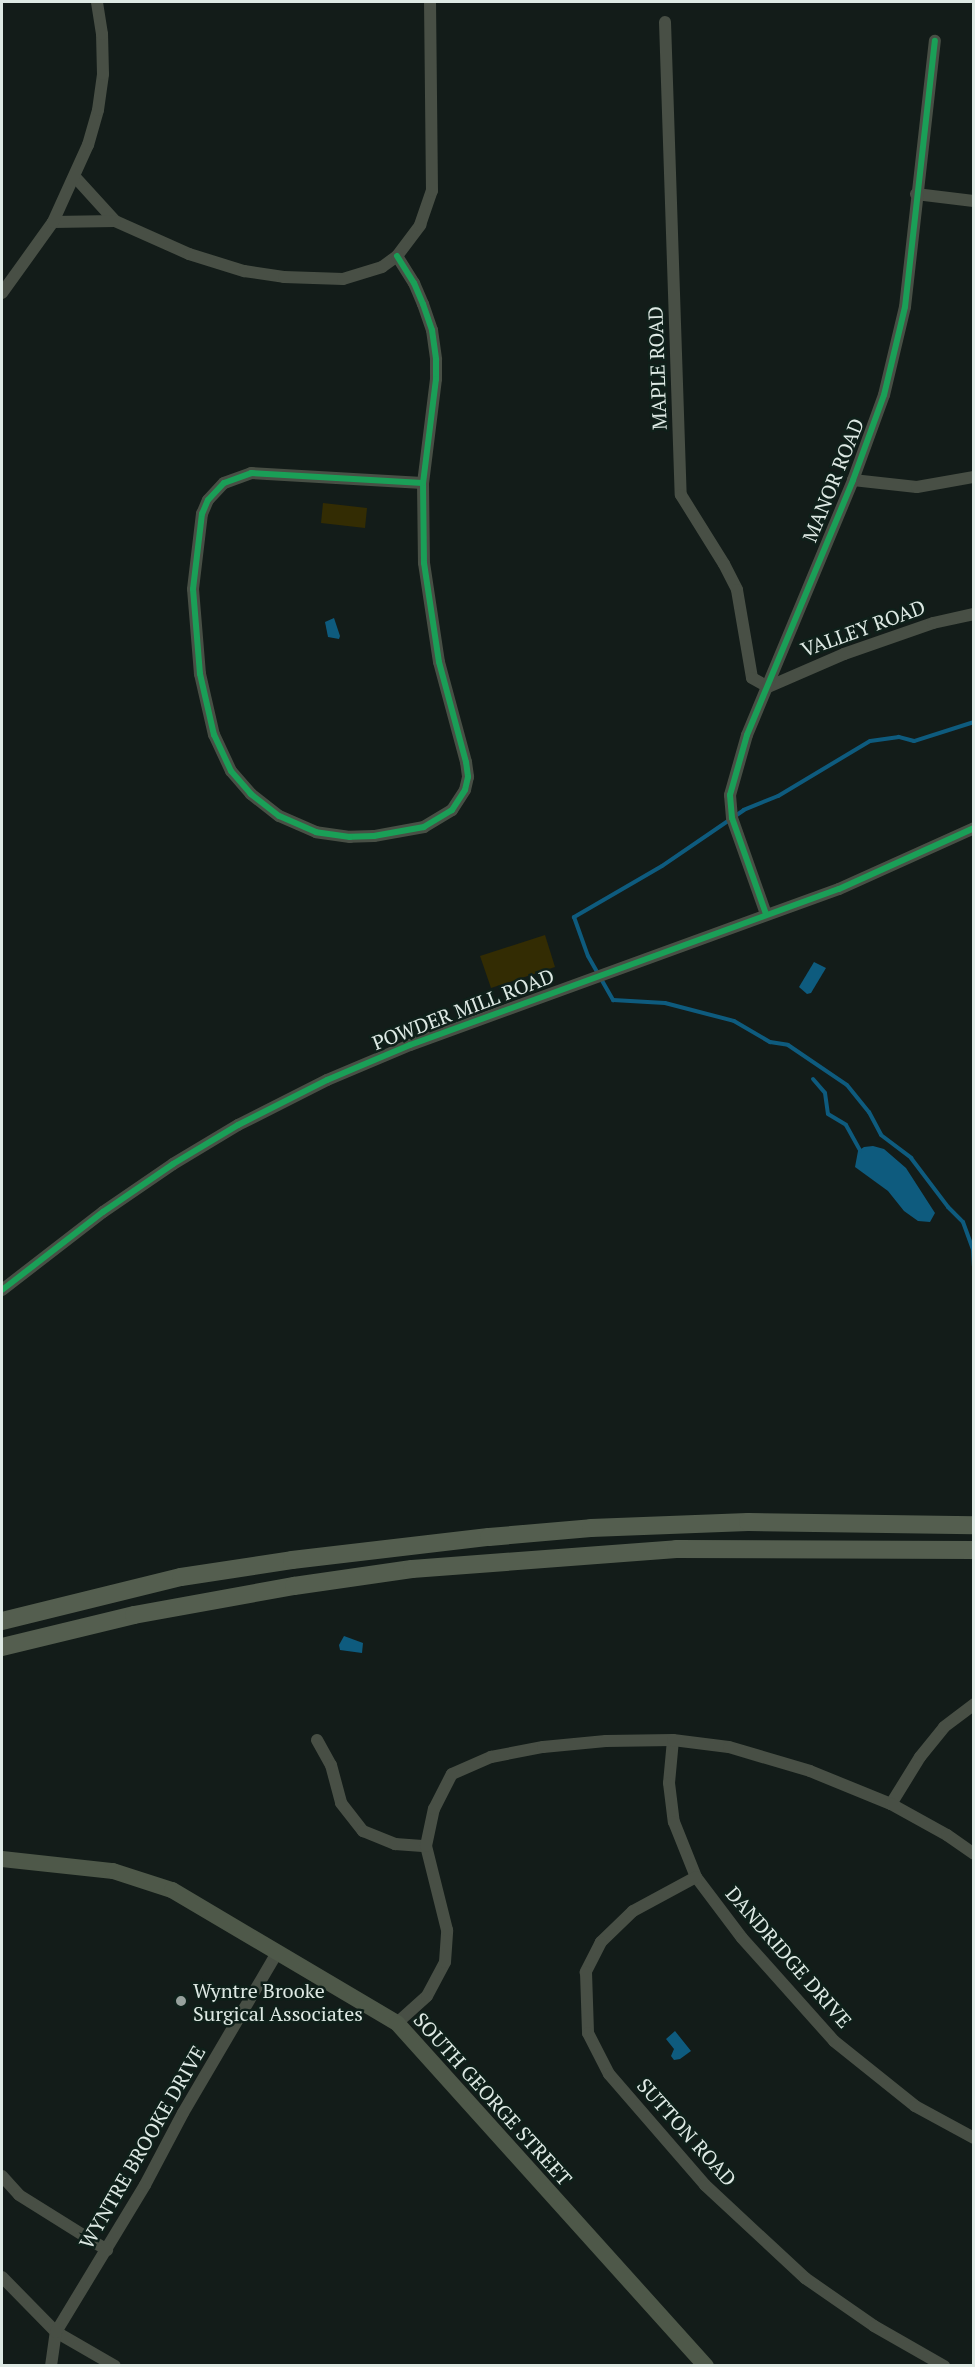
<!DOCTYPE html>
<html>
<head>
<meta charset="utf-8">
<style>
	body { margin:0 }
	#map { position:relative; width:975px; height:2367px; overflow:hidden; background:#131c19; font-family:"PT Serif",serif }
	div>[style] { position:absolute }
	.green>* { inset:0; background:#332c03 }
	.water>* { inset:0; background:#0e5b7e }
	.stream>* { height:4px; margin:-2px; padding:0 2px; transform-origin:2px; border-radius:2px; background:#0e5b7e }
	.minor>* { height:12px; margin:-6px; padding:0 6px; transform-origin:6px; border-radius:6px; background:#484f45 }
	.major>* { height:16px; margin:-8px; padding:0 8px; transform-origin:8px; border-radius:8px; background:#4e5849 }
	.highway>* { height:18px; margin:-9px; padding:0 9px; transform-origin:9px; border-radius:9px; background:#545e4f }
	.cycleway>* { height:6px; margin:-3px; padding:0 3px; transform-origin:3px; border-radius:3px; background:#1a9f57 }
	.dots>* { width:16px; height:16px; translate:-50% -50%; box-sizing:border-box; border:3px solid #0f201a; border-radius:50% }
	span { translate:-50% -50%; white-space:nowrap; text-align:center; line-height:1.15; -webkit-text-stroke:5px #0f201a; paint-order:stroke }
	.street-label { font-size:20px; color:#dee9e4 }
	.poi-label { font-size:20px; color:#dee9e4 }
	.left { translate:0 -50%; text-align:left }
	.frame { position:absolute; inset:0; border:3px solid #dee9e4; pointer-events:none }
</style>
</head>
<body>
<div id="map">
	<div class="green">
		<div style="clip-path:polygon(323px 503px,367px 508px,365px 528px,321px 523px)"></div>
		<div style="clip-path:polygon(545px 935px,555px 967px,491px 988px,480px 956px)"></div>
	</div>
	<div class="water">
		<div style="clip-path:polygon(334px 618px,340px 636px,339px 639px,328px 637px,325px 622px)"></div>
		<div style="clip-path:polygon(814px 962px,826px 968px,811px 993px,807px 994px,799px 987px)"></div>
		<div style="clip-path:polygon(873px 1146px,884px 1149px,906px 1168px,935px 1213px,930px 1222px,918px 1221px,904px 1211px,888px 1191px,855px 1167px,858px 1151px,864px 1147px)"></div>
		<div style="clip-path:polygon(344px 1636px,363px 1643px,362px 1653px,340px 1650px,339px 1645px)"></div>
		<div style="clip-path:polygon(675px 2031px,691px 2051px,680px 2059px,674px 2060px,671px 2056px,674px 2049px,666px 2039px)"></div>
	</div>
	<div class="stream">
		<div style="left:974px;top:722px;width:63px;rotate:162.4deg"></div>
		<div style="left:914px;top:741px;width:16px;rotate:-165deg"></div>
		<div style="left:899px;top:737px;width:29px;rotate:172deg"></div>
		<div style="left:870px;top:741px;width:107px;rotate:149.1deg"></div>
		<div style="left:778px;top:796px;width:37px;rotate:158deg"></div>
		<div style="left:744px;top:810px;width:99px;rotate:145.7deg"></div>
		<div style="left:662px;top:866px;width:102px;rotate:149.9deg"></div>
		<div style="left:574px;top:917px;width:41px;rotate:70.3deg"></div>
		<div style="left:588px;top:956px;width:51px;rotate:60.4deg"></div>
		<div style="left:613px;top:1000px;width:52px;rotate:3.3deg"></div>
		<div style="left:665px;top:1003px;width:71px;rotate:14.6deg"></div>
		<div style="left:734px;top:1021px;width:42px;rotate:30.3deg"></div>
		<div style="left:770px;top:1042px;width:18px;rotate:9deg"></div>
		<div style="left:788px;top:1045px;width:71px;rotate:34.1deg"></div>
		<div style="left:847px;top:1085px;width:35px;rotate:51deg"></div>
		<div style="left:869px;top:1112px;width:26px;rotate:62deg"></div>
		<div style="left:881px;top:1135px;width:38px;rotate:37deg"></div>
		<div style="left:911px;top:1158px;width:61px;rotate:52.9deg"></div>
		<div style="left:948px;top:1207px;width:21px;rotate:45deg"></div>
		<div style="left:963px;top:1222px;width:29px;rotate:70deg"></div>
		<div style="left:973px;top:1249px;width:17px;rotate:87deg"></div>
		<div style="left:813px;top:1079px;width:18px;rotate:49deg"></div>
		<div style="left:825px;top:1093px;width:21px;rotate:82deg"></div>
		<div style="left:828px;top:1114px;width:21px;rotate:31deg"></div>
		<div style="left:846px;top:1125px;width:29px;rotate:61deg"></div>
	</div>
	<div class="minor">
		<div style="left:665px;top:22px;width:473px;rotate:88.1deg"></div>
		<div style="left:681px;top:495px;width:81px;rotate:58.1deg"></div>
		<div style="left:724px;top:564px;width:29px;rotate:63deg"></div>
		<div style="left:737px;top:590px;width:89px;rotate:80.3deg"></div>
		<div style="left:752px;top:678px;width:18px;rotate:29deg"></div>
		<div style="left:768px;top:687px;width:83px;rotate:-23.5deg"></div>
		<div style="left:844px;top:654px;width:94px;rotate:-19.2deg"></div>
		<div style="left:933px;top:623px;width:42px;rotate:-12.4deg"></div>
		<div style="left:75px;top:177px;width:59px;rotate:47.7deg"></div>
		<div style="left:115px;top:221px;width:81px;rotate:24deg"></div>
		<div style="left:189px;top:254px;width:58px;rotate:17.2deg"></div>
		<div style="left:244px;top:271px;width:40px;rotate:8.5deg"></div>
		<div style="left:284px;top:277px;width:59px;rotate:1.9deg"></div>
		<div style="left:343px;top:279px;width:41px;rotate:-17.1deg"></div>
		<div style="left:382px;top:267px;width:19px;rotate:-36deg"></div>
		<div style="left:397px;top:256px;width:39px;rotate:-53deg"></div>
		<div style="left:420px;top:225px;width:36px;rotate:-71deg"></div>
		<div style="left:432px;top:191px;width:189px;rotate:-90.6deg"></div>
		<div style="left:916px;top:194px;width:58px;rotate:6.9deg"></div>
		<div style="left:53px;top:222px;width:62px;rotate:-0.9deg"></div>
		<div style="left:397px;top:256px;width:32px;rotate:58deg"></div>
		<div style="left:414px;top:283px;width:23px;rotate:67deg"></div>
		<div style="left:423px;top:304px;width:28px;rotate:71deg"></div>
		<div style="left:432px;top:330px;width:30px;rotate:82deg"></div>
		<div style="left:436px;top:360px;width:19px;rotate:90deg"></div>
		<div style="left:436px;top:379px;width:105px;rotate:97.1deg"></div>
		<div style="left:423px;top:483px;width:80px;rotate:89.3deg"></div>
		<div style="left:424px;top:563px;width:100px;rotate:81.4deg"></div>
		<div style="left:439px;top:662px;width:104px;rotate:74.9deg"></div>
		<div style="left:466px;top:762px;width:15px;rotate:82deg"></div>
		<div style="left:468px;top:777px;width:13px;rotate:103deg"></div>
		<div style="left:465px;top:790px;width:24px;rotate:123deg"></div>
		<div style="left:452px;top:810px;width:33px;rotate:149deg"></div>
		<div style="left:424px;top:827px;width:51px;rotate:169.8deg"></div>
		<div style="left:374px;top:836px;width:24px;rotate:178deg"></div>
		<div style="left:350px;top:837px;width:34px;rotate:-172deg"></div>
		<div style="left:316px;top:832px;width:40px;rotate:-156.6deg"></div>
		<div style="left:279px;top:816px;width:36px;rotate:-142deg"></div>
		<div style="left:251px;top:794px;width:30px;rotate:-131deg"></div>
		<div style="left:231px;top:771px;width:40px;rotate:-115deg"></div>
		<div style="left:214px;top:735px;width:63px;rotate:-102.9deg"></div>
		<div style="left:200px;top:674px;width:85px;rotate:-94.7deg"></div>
		<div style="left:193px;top:589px;width:76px;rotate:-83.2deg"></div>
		<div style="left:202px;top:514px;width:15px;rotate:-67deg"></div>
		<div style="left:208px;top:500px;width:23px;rotate:-47deg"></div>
		<div style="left:224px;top:483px;width:29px;rotate:-20deg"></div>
		<div style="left:251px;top:473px;width:172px;rotate:3.3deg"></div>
		<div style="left:2px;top:293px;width:87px;rotate:-54.3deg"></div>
		<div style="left:53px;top:222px;width:85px;rotate:-65.6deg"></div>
		<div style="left:88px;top:145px;width:36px;rotate:-74deg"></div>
		<div style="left:98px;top:110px;width:36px;rotate:-82deg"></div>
		<div style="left:103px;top:74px;width:40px;rotate:-91.4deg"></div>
		<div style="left:102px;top:34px;width:32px;rotate:-99deg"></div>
		<div style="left:853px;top:480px;width:64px;rotate:6.2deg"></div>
		<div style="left:917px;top:487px;width:58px;rotate:-10deg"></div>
		<div style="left:766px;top:914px;width:102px;rotate:-109.5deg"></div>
		<div style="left:732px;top:818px;width:23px;rotate:-95deg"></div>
		<div style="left:730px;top:795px;width:62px;rotate:-74.2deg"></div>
		<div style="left:747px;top:735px;width:276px;rotate:-67.4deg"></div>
		<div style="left:853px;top:480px;width:90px;rotate:-70deg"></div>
		<div style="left:884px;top:395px;width:90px;rotate:-76.6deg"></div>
		<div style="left:905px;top:307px;width:268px;rotate:-83.6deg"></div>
		<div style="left:2px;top:1290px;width:128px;rotate:-37.7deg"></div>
		<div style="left:103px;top:1212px;width:85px;rotate:-34.4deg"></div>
		<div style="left:173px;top:1164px;width:76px;rotate:-31deg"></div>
		<div style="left:238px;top:1125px;width:100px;rotate:-26.8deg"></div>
		<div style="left:327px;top:1080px;width:90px;rotate:-22.9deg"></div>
		<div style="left:410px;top:1045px;width:456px;rotate:-20deg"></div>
		<div style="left:839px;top:889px;width:148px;rotate:-24.3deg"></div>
		<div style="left:317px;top:1740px;width:29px;rotate:61deg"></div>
		<div style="left:331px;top:1765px;width:39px;rotate:75deg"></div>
		<div style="left:341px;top:1803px;width:36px;rotate:52deg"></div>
		<div style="left:363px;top:1831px;width:35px;rotate:22deg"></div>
		<div style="left:395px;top:1844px;width:31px;rotate:4deg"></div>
		<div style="left:673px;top:1740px;width:43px;rotate:95.3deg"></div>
		<div style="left:669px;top:1783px;width:39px;rotate:83deg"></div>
		<div style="left:674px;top:1822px;width:59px;rotate:68.2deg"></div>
		<div style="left:696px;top:1877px;width:76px;rotate:53deg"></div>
		<div style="left:742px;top:1938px;width:138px;rotate:48.2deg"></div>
		<div style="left:834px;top:2041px;width:104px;rotate:38.7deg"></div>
		<div style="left:915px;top:2106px;width:67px;rotate:28.5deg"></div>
		<div style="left:891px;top:1804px;width:55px;rotate:-58.3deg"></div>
		<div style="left:920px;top:1757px;width:38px;rotate:-51deg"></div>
		<div style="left:944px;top:1727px;width:38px;rotate:-37deg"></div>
		<div style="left:696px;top:1877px;width:72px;rotate:151.6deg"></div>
		<div style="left:633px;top:1911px;width:45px;rotate:135.9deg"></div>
		<div style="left:601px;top:1942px;width:34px;rotate:117deg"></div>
		<div style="left:586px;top:1972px;width:61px;rotate:88.1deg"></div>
		<div style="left:588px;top:2033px;width:46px;rotate:62.9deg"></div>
		<div style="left:609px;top:2074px;width:147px;rotate:49.1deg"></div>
		<div style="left:705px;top:2185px;width:137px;rotate:42.9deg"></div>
		<div style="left:805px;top:2278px;width:84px;rotate:34.8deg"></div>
		<div style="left:874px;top:2326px;width:81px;rotate:29.7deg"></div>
		<div style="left:397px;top:2023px;width:40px;rotate:-42deg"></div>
		<div style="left:427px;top:1996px;width:38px;rotate:-62deg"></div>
		<div style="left:445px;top:1962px;width:32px;rotate:-86deg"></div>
		<div style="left:447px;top:1930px;width:87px;rotate:-104deg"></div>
		<div style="left:426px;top:1846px;width:38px;rotate:-78deg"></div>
		<div style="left:434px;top:1809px;width:39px;rotate:-63deg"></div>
		<div style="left:452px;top:1774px;width:43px;rotate:-23.6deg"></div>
		<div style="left:491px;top:1757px;width:53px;rotate:-10.9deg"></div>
		<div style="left:543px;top:1747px;width:63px;rotate:-5.4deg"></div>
		<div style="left:606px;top:1741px;width:67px;rotate:-0.9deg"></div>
		<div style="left:673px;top:1740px;width:56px;rotate:7.1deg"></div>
		<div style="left:729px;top:1747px;width:84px;rotate:16.5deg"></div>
		<div style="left:810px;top:1771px;width:87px;rotate:22.2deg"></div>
		<div style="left:891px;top:1804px;width:64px;rotate:29deg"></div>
		<div style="left:947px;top:1835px;width:33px;rotate:35deg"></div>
		<div style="left:2px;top:2176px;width:25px;rotate:48deg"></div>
		<div style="left:19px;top:2195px;width:104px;rotate:32deg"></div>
		<div style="left:2px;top:2277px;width:77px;rotate:45.5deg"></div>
		<div style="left:56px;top:2332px;width:68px;rotate:30deg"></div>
		<div style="left:51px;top:2366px;width:34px;rotate:-82deg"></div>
		<div style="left:56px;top:2332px;width:172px;rotate:-58.8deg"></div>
		<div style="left:145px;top:2185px;width:81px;rotate:-62.2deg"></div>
		<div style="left:183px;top:2113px;width:188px;rotate:-59.6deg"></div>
	</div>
	<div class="major">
		<div style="left:2px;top:1859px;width:112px;rotate:6.2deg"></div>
		<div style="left:113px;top:1871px;width:62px;rotate:17.9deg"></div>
		<div style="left:172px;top:1890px;width:261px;rotate:30.6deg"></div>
		<div style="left:397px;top:2023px;width:462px;rotate:48deg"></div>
	</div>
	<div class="highway">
		<div style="left:2px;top:1621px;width:184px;rotate:-13.8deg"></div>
		<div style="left:181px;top:1577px;width:112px;rotate:-8.7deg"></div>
		<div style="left:292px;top:1560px;width:198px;rotate:-6.7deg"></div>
		<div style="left:489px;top:1537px;width:102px;rotate:-5deg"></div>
		<div style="left:591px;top:1528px;width:157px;rotate:-2.2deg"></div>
		<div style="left:748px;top:1522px;width:226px;rotate:0.8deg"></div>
		<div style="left:2px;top:1647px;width:136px;rotate:-13.6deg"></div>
		<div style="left:134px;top:1615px;width:163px;rotate:-10.3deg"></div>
		<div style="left:294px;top:1586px;width:119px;rotate:-8.2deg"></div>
		<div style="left:412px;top:1569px;width:265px;rotate:-4.3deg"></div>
		<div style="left:676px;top:1549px;width:298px;rotate:0.2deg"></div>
	</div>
	<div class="cycleway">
		<div style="left:397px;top:256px;width:32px;rotate:58deg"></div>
		<div style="left:414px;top:283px;width:23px;rotate:67deg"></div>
		<div style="left:423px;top:304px;width:28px;rotate:71deg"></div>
		<div style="left:432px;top:330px;width:30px;rotate:82deg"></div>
		<div style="left:436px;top:360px;width:19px;rotate:90deg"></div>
		<div style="left:436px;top:379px;width:105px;rotate:97.1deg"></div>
		<div style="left:423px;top:483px;width:80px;rotate:89.3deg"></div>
		<div style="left:424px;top:563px;width:100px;rotate:81.4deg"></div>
		<div style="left:439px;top:662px;width:104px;rotate:74.9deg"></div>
		<div style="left:466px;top:762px;width:15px;rotate:82deg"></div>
		<div style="left:468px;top:777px;width:13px;rotate:103deg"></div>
		<div style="left:465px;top:790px;width:24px;rotate:123deg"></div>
		<div style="left:452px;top:810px;width:33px;rotate:149deg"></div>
		<div style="left:424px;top:827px;width:51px;rotate:169.8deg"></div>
		<div style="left:374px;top:836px;width:24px;rotate:178deg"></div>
		<div style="left:350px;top:837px;width:34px;rotate:-172deg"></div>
		<div style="left:316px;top:832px;width:40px;rotate:-156.6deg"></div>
		<div style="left:279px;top:816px;width:36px;rotate:-142deg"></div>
		<div style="left:251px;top:794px;width:30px;rotate:-131deg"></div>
		<div style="left:231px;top:771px;width:40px;rotate:-115deg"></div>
		<div style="left:214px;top:735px;width:63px;rotate:-102.9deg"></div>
		<div style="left:200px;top:674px;width:85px;rotate:-94.7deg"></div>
		<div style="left:193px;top:589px;width:76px;rotate:-83.2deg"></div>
		<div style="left:202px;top:514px;width:15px;rotate:-67deg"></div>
		<div style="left:208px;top:500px;width:23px;rotate:-47deg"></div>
		<div style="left:224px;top:483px;width:29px;rotate:-20deg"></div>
		<div style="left:251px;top:473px;width:172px;rotate:3.3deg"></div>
		<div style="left:766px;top:914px;width:102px;rotate:-109.5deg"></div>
		<div style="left:732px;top:818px;width:23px;rotate:-95deg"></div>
		<div style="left:730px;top:795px;width:62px;rotate:-74.2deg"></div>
		<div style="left:747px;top:735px;width:276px;rotate:-67.4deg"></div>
		<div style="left:853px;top:480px;width:90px;rotate:-70deg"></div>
		<div style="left:884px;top:395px;width:90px;rotate:-76.6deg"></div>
		<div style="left:905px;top:307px;width:268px;rotate:-83.6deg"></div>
		<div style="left:2px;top:1290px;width:128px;rotate:-37.7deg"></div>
		<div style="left:103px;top:1212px;width:85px;rotate:-34.4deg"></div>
		<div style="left:173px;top:1164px;width:76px;rotate:-31deg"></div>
		<div style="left:238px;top:1125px;width:100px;rotate:-26.8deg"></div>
		<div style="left:327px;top:1080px;width:90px;rotate:-22.9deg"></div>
		<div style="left:410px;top:1045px;width:456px;rotate:-20deg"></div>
		<div style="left:839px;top:889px;width:148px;rotate:-24.3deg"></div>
	</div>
	<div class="dots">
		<div style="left:181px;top:2001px;background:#97a19d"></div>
	</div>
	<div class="street-label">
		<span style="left:657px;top:368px;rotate:-92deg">MAPLE ROAD</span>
		<span style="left:833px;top:480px;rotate:-68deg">MANOR ROAD</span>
		<span style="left:863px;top:628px;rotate:-20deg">VALLEY ROAD</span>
		<span style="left:463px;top:1009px;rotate:-21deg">POWDER MILL ROAD</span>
		<span style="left:789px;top:1957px;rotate:49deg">DANDRIDGE DRIVE</span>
		<span style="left:493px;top:2099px;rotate:48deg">SOUTH GEORGE STREET</span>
		<span style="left:687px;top:2132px;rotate:48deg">SUTTON ROAD</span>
		<span style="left:142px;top:2147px;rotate:-60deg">WYNTRE BROOKE DRIVE</span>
	</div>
	<div class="poi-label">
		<span class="left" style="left:193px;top:2002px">Wyntre Brooke<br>Surgical Associates</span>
	</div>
	<div class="frame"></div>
</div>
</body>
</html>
